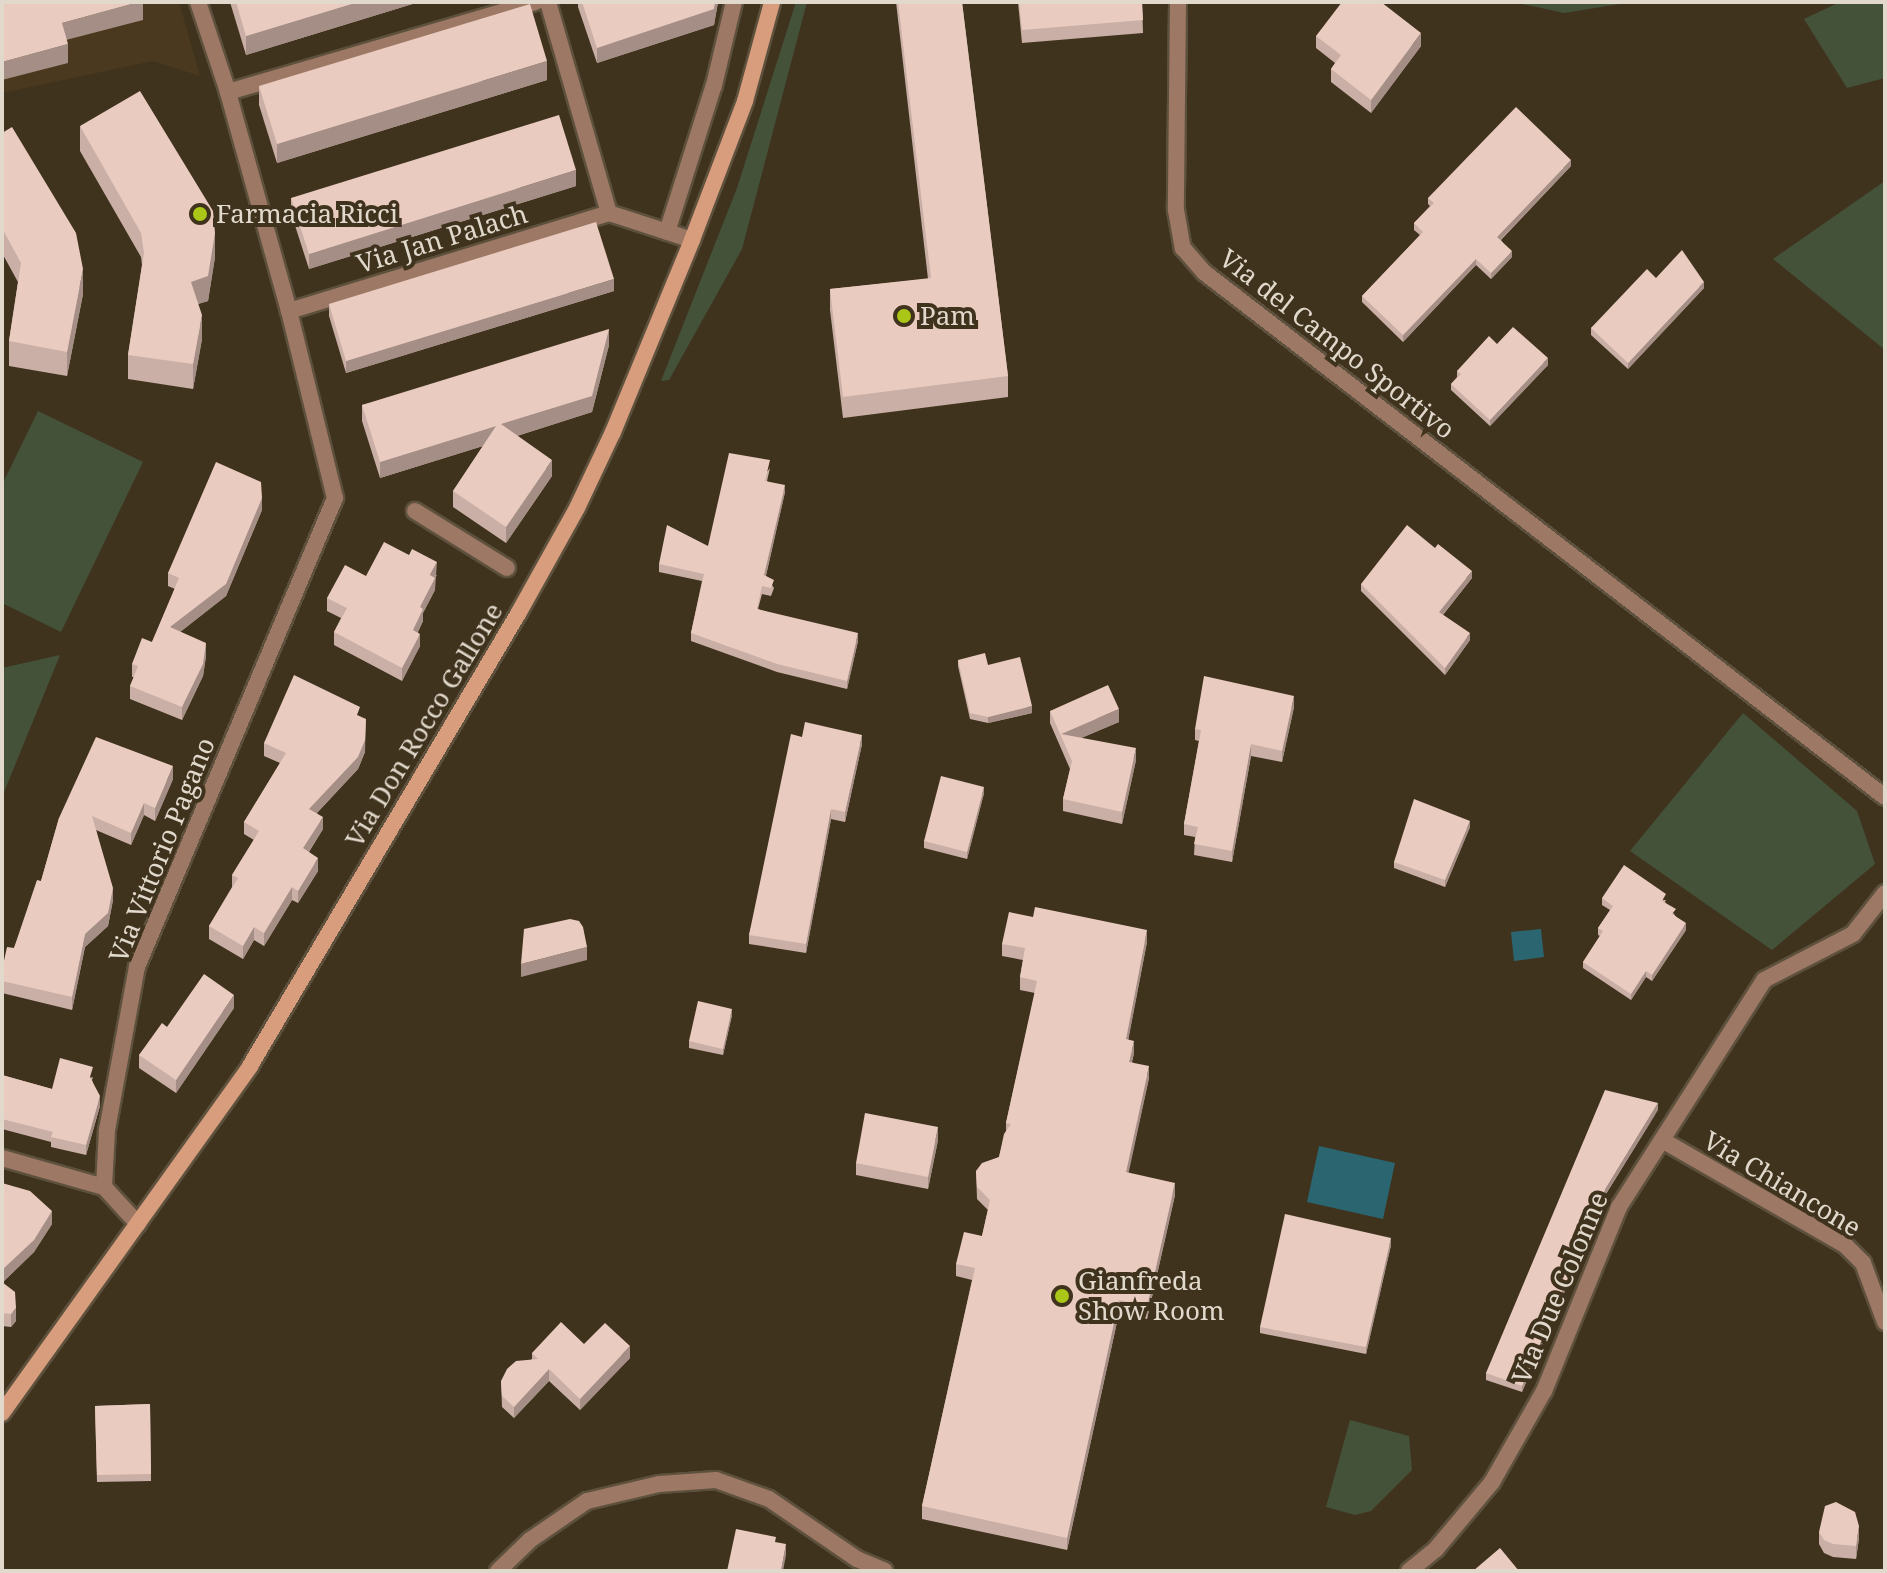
<!DOCTYPE html>
<html>
<head>
<meta charset="utf-8">
<style>
	body { margin:0 }
	#map { position:relative; width:1887px; height:1573px; overflow:hidden; background:#40331e; font-family:"Noto Serif",serif }
	div>[style] { position:absolute }
	.built>* { inset:0; background:#4a391e }
	.green>* { inset:0; background:#44523a }
	.water>* { inset:0; background:#2b6570 }
	.roads { filter:drop-shadow(2px 0 #5d513d) drop-shadow(-2px 0 #5d513d) drop-shadow(0 2px #5d513d) drop-shadow(0 -2px #5d513d) }
	.street>* { height:16px; margin:-8px; padding:0 8px; transform-origin:8px; border-radius:8px; background:#9d7864 }
	.secondary>* { height:16px; margin:-8px; padding:0 8px; transform-origin:8px; border-radius:8px; background:#d89d7d }
	.wall>* { inset:0; background:#c9afa5 }
	.shaded-wall>* { inset:0; background:#a48e86 }
	.building>* { inset:0; background:#eacbc0 }
	.dots>* { width:22px; height:22px; translate:-50% -50%; box-sizing:border-box; border:4px solid #40331e; border-radius:50% }
	span { translate:-50% -50%; white-space:nowrap; text-align:center; line-height:1.15; -webkit-text-stroke:8px #40331e; paint-order:stroke }
	.poi-label { font-size:26px; color:#e1d9cc }
	.left { translate:0 -50%; text-align:left }
	.street-label { font-size:26px; color:#e1d9cc }
	.frame { position:absolute; inset:0; border:4px solid #e1d9cc; pointer-events:none }
</style>
</head>
<body>
<div id="map">
	<div class="built">
		<div style="clip-path:polygon(2px 2px,179px 2px,200px 76px,153px 61px,2px 93px)"></div>
	</div>
	<div class="green">
		<div style="clip-path:polygon(796px 2px,807px 2px,742px 249px,669px 380px,661px 381px,737px 188px)"></div>
		<div style="clip-path:polygon(1514px 2px,1632px 2px,1564px 13px)"></div>
		<div style="clip-path:polygon(1840px 2px,1885px 2px,1885px 78px,1847px 88px,1804px 19px)"></div>
		<div style="clip-path:polygon(1885px 181px,1885px 350px,1773px 259px)"></div>
		<div style="clip-path:polygon(38px 411px,143px 462px,61px 632px,2px 603px,2px 485px)"></div>
		<div style="clip-path:polygon(60px 655px,2px 797px,2px 668px)"></div>
		<div style="clip-path:polygon(1743px 713px,1857px 811px,1875px 864px,1772px 950px,1630px 851px)"></div>
		<div style="clip-path:polygon(1350px 1420px,1409px 1436px,1412px 1470px,1371px 1511px,1355px 1515px,1326px 1507px)"></div>
	</div>
	<div class="water">
		<div style="clip-path:polygon(1541px 929px,1544px 957px,1514px 961px,1511px 932px)"></div>
		<div style="clip-path:polygon(1319px 1146px,1395px 1163px,1383px 1219px,1307px 1202px)"></div>
	</div>
	<div class="roads">
		<div class="street">
			<div style="left:548px;top:2px;width:220px;rotate:73.9deg"></div>
			<div style="left:609px;top:213px;width:87px;rotate:18deg"></div>
			<div style="left:1178px;top:2px;width:208px;rotate:90.6deg"></div>
			<div style="left:1176px;top:210px;width:39px;rotate:80deg"></div>
			<div style="left:1183px;top:248px;width:33px;rotate:49deg"></div>
			<div style="left:1205px;top:273px;width:858px;rotate:37.62deg"></div>
			<div style="left:228px;top:92px;width:320px;rotate:-16.3deg"></div>
			<div style="left:667px;top:232px;width:154px;rotate:-72.3deg"></div>
			<div style="left:714px;top:85px;width:85px;rotate:-76.5deg"></div>
			<div style="left:289px;top:311px;width:335px;rotate:-17deg"></div>
			<div style="left:415px;top:511px;width:108px;rotate:31.8deg"></div>
			<div style="left:1662px;top:1140px;width:212px;rotate:29.9deg"></div>
			<div style="left:1846px;top:1246px;width:24px;rotate:45deg"></div>
			<div style="left:1863px;top:1263px;width:63px;rotate:69.6deg"></div>
			<div style="left:2px;top:1158px;width:106px;rotate:15.9deg"></div>
			<div style="left:138px;top:1224px;width:50px;rotate:-132.6deg"></div>
			<div style="left:104px;top:1187px;width:57px;rotate:-87deg"></div>
			<div style="left:107px;top:1130px;width:166px;rotate:-79.6deg"></div>
			<div style="left:137px;top:967px;width:509px;rotate:-67.11deg"></div>
			<div style="left:335px;top:498px;width:193px;rotate:-103.8deg"></div>
			<div style="left:289px;top:311px;width:227px;rotate:-105.6deg"></div>
			<div style="left:228px;top:92px;width:95px;rotate:-108.4deg"></div>
			<div style="left:498px;top:1571px;width:45px;rotate:-44.1deg"></div>
			<div style="left:530px;top:1540px;width:69px;rotate:-34.4deg"></div>
			<div style="left:587px;top:1501px;width:74px;rotate:-13.3deg"></div>
			<div style="left:659px;top:1484px;width:57px;rotate:-4deg"></div>
			<div style="left:716px;top:1480px;width:56px;rotate:19.7deg"></div>
			<div style="left:769px;top:1499px;width:107px;rotate:34.3deg"></div>
			<div style="left:857px;top:1559px;width:30px;rotate:23deg"></div>
			<div style="left:1409px;top:1571px;width:35px;rotate:-39deg"></div>
			<div style="left:1436px;top:1549px;width:87px;rotate:-50.1deg"></div>
			<div style="left:1492px;top:1482px;width:105px;rotate:-60.3deg"></div>
			<div style="left:1544px;top:1391px;width:199px;rotate:-67.8deg"></div>
			<div style="left:1619px;top:1207px;width:269px;rotate:-57.4deg"></div>
			<div style="left:1764px;top:980px;width:100px;rotate:-27.3deg"></div>
			<div style="left:1853px;top:934px;width:52px;rotate:-52deg"></div>
		</div>
		<div class="secondary">
			<div style="left:2px;top:1413px;width:427px;rotate:-54.4deg"></div>
			<div style="left:250px;top:1066px;width:525px;rotate:-59.34deg"></div>
			<div style="left:518px;top:614px;width:121px;rotate:-60.9deg"></div>
			<div style="left:577px;top:508px;width:84px;rotate:-64.7deg"></div>
			<div style="left:613px;top:432px;width:208px;rotate:-67.6deg"></div>
			<div style="left:692px;top:240px;width:149px;rotate:-69.1deg"></div>
			<div style="left:745px;top:101px;width:103px;rotate:-74.7deg"></div>
		</div>
	</div>
	<div class="wall">
		<div style="clip-path:polygon(230px 2px,419px 2px,246px 55px)"></div>
		<div style="clip-path:polygon(578px 2px,718px 2px,714px 25px,597px 63px,578px 7px)"></div>
		<div style="clip-path:polygon(896px 2px,962px 2px,1008px 376px,1008px 397px,843px 418px,830px 310px,830px 289px,928px 279px)"></div>
		<div style="clip-path:polygon(1018px 2px,1142px 2px,1143px 33px,1022px 43px)"></div>
		<div style="clip-path:polygon(1316px 36px,1421px 46px,1371px 113px,1331px 82px,1331px 69px,1335px 63px,1316px 48px)"></div>
		<div style="clip-path:polygon(547px 80px,277px 163px,259px 105px,259px 86px)"></div>
		<div style="clip-path:polygon(80px 126px,215px 257px,208px 301px,198px 304px,202px 339px,193px 389px,128px 379px,128px 355px,142px 265px,141px 257px,80px 151px)"></div>
		<div style="clip-path:polygon(2px 133px,83px 294px,67px 376px,9px 366px,9px 341px,18px 282px,2px 253px)"></div>
		<div style="clip-path:polygon(1571px 166px,1501px 240px,1512px 257px,1491px 279px,1476px 265px,1403px 342px,1362px 302px,1362px 296px,1420px 235px,1414px 230px,1414px 223px,1430px 206px,1428px 204px,1428px 198px)"></div>
		<div style="clip-path:polygon(576px 186px,309px 269px,291px 213px,291px 198px)"></div>
		<div style="clip-path:polygon(1656px 278px,1704px 288px,1628px 369px,1591px 335px,1591px 328px)"></div>
		<div style="clip-path:polygon(614px 291px,346px 373px,329px 316px,329px 304px)"></div>
		<div style="clip-path:polygon(1497px 344px,1548px 365px,1490px 426px,1451px 390px,1451px 384px,1457px 377px,1457px 371px)"></div>
		<div style="clip-path:polygon(609px 345px,592px 412px,517px 436px,552px 476px,506px 543px,453px 507px,453px 491px,483px 446px,380px 478px,362px 421px,362px 405px)"></div>
		<div style="clip-path:polygon(770px 468px,767px 481px,785px 492px,766px 576px,774px 588px,771px 596px,762px 594px,758px 609px,858px 641px,847px 689px,777px 672px,691px 641px,691px 633px,702px 581px,659px 572px,659px 564px,708px 546px)"></div>
		<div style="clip-path:polygon(262px 510px,226px 596px,180px 632px,206px 656px,203px 676px,182px 720px,130px 699px,130px 686px,134px 677px,132px 677px,132px 664px,152px 642px,175px 589px,168px 586px,168px 573px)"></div>
		<div style="clip-path:polygon(437px 575px,435px 578px,435px 590px,423px 613px,423px 621px,418px 632px,420px 646px,402px 681px,334px 645px,334px 632px,341px 618px,327px 611px,327px 598px,366px 576px)"></div>
		<div style="clip-path:polygon(1472px 578px,1443px 615px,1470px 640px,1445px 675px,1361px 591px,1361px 584px)"></div>
		<div style="clip-path:polygon(958px 660px,988px 665px,1032px 713px,988px 723px,970px 719px,958px 666px)"></div>
		<div style="clip-path:polygon(1294px 707px,1282px 762px,1251px 756px,1232px 862px,1194px 855px,1195px 837px,1184px 835px,1184px 824px,1199px 741px,1195px 740px,1195px 729px)"></div>
		<div style="clip-path:polygon(1050px 711px,1119px 722px,1081px 738px,1136px 760px,1122px 824px,1063px 811px,1063px 799px,1070px 769px,1050px 723px)"></div>
		<div style="clip-path:polygon(360px 717px,365px 752px,358px 769px,317px 813px,323px 829px,309px 852px,318px 871px,298px 903px,292px 900px,264px 946px,254px 940px,243px 959px,209px 939px,209px 926px,232px 887px,232px 875px,254px 840px,244px 834px,244px 822px,280px 763px,264px 756px,264px 743px)"></div>
		<div style="clip-path:polygon(802px 737px,862px 744px,845px 822px,831px 819px,806px 953px,749px 944px,749px 935px)"></div>
		<div style="clip-path:polygon(173px 779px,155px 821px,144px 815px,131px 845px,96px 830px,113px 900px,108px 926px,85px 947px,72px 1010px,2px 993px,2px 970px,14px 948px,41px 881px,59px 818px)"></div>
		<div style="clip-path:polygon(984px 793px,967px 859px,924px 848px,924px 841px)"></div>
		<div style="clip-path:polygon(1470px 827px,1445px 887px,1394px 868px,1394px 862px)"></div>
		<div style="clip-path:polygon(1602px 898px,1666px 900px,1665px 902px,1686px 930px,1652px 981px,1646px 977px,1631px 1000px,1583px 968px,1583px 962px,1600px 936px,1598px 935px,1598px 928px,1610px 910px,1602px 905px)"></div>
		<div style="clip-path:polygon(1147px 942px,1128px 1040px,1134px 1053px,1132px 1062px,1149px 1078px,1128px 1173px,1175px 1195px,1147px 1319px,1119px 1313px,1067px 1550px,922px 1519px,922px 1506px,972px 1280px,956px 1276px,956px 1264px,982px 1236px,988px 1210px,977px 1199px,976px 1171px,999px 1157px,1006px 1131px,1006px 1123px,1035px 993px,1020px 990px,1020px 977px,1023px 960px,1002px 956px,1002px 944px)"></div>
		<div style="clip-path:polygon(234px 1008px,176px 1093px,139px 1068px,139px 1055px,167px 1027px)"></div>
		<div style="clip-path:polygon(732px 1015px,723px 1055px,689px 1048px,689px 1041px)"></div>
		<div style="clip-path:polygon(2px 1075px,52px 1089px,93px 1077px,92px 1080px,100px 1106px,86px 1155px,51px 1147px,51px 1142px,2px 1129px)"></div>
		<div style="clip-path:polygon(1658px 1110px,1606px 1194px,1522px 1392px,1486px 1380px,1486px 1373px)"></div>
		<div style="clip-path:polygon(938px 1140px,928px 1189px,856px 1175px,856px 1163px)"></div>
		<div style="clip-path:polygon(2px 1183px,52px 1224px,34px 1252px,3px 1282px,16px 1321px,11px 1327px,2px 1326px)"></div>
		<div style="clip-path:polygon(1391px 1245px,1366px 1354px,1260px 1333px,1260px 1327px)"></div>
		<div style="clip-path:polygon(584px 1344px,630px 1358px,580px 1410px,549px 1381px,514px 1418px,502px 1407px,501px 1381px,532px 1359px,532px 1353px)"></div>
		<div style="clip-path:polygon(150px 1404px,151px 1481px,97px 1482px,95px 1406px)"></div>
		<div style="clip-path:polygon(1819px 1532px,1859px 1538px,1856px 1559px,1833px 1557px,1824px 1553px,1819px 1544px)"></div>
	</div>
	<div class="shaded-wall">
		<div style="clip-path:polygon(139px 2px,143px 2px,143px 20px,62px 41px,62px 23px)"></div>
		<div style="clip-path:polygon(358px 2px,419px 2px,246px 55px,246px 36px)"></div>
		<div style="clip-path:polygon(715px 2px,718px 2px,714px 25px,597px 63px,597px 48px)"></div>
		<div style="clip-path:polygon(1421px 33px,1421px 46px,1371px 113px,1371px 100px)"></div>
		<div style="clip-path:polygon(68px 44px,68px 63px,2px 80px,2px 62px)"></div>
		<div style="clip-path:polygon(547px 61px,547px 80px,277px 163px,277px 144px)"></div>
		<div style="clip-path:polygon(1571px 160px,1571px 166px,1497px 243px,1497px 237px)"></div>
		<div style="clip-path:polygon(576px 170px,576px 186px,309px 269px,309px 254px)"></div>
		<div style="clip-path:polygon(215px 233px,215px 257px,208px 301px,191px 306px,191px 282px)"></div>
		<div style="clip-path:polygon(1512px 251px,1512px 257px,1491px 279px,1491px 273px)"></div>
		<div style="clip-path:polygon(1476px 259px,1476px 265px,1403px 342px,1403px 335px)"></div>
		<div style="clip-path:polygon(83px 269px,83px 294px,67px 376px,67px 352px)"></div>
		<div style="clip-path:polygon(614px 279px,614px 291px,346px 373px,346px 361px)"></div>
		<div style="clip-path:polygon(1704px 282px,1704px 288px,1628px 369px,1628px 363px)"></div>
		<div style="clip-path:polygon(202px 315px,202px 339px,193px 389px,193px 364px)"></div>
		<div style="clip-path:polygon(609px 329px,609px 345px,592px 412px,501px 441px,501px 424px)"></div>
		<div style="clip-path:polygon(1548px 358px,1548px 365px,1490px 426px,1490px 420px)"></div>
		<div style="clip-path:polygon(496px 426px,496px 442px,380px 478px,380px 462px)"></div>
		<div style="clip-path:polygon(552px 460px,552px 476px,506px 543px,506px 527px)"></div>
		<div style="clip-path:polygon(785px 485px,785px 492px,764px 583px,764px 575px)"></div>
		<div style="clip-path:polygon(262px 498px,262px 510px,226px 596px,170px 640px,170px 627px)"></div>
		<div style="clip-path:polygon(437px 562px,435px 590px,423px 613px,423px 621px,413px 642px,413px 630px,430px 575px)"></div>
		<div style="clip-path:polygon(1472px 571px,1472px 578px,1439px 619px,1439px 612px)"></div>
		<div style="clip-path:polygon(858px 633px,858px 641px,847px 689px,847px 681px)"></div>
		<div style="clip-path:polygon(1470px 633px,1470px 640px,1445px 675px,1445px 668px)"></div>
		<div style="clip-path:polygon(420px 634px,420px 646px,402px 681px,402px 668px)"></div>
		<div style="clip-path:polygon(206px 643px,206px 656px,203px 676px,182px 720px,182px 707px)"></div>
		<div style="clip-path:polygon(1294px 696px,1294px 707px,1282px 762px,1282px 751px)"></div>
		<div style="clip-path:polygon(1032px 706px,1032px 713px,988px 723px,988px 717px)"></div>
		<div style="clip-path:polygon(1119px 709px,1119px 722px,1065px 745px,1061px 734px)"></div>
		<div style="clip-path:polygon(366px 719px,365px 752px,358px 769px,309px 821px,309px 809px)"></div>
		<div style="clip-path:polygon(862px 735px,862px 744px,845px 822px,845px 812px)"></div>
		<div style="clip-path:polygon(1251px 744px,1251px 756px,1232px 862px,1232px 851px)"></div>
		<div style="clip-path:polygon(1136px 748px,1136px 760px,1122px 824px,1122px 812px)"></div>
		<div style="clip-path:polygon(173px 766px,173px 779px,155px 821px,155px 808px)"></div>
		<div style="clip-path:polygon(984px 787px,984px 793px,967px 859px,967px 852px)"></div>
		<div style="clip-path:polygon(144px 803px,144px 815px,131px 845px,131px 833px)"></div>
		<div style="clip-path:polygon(831px 809px,831px 819px,806px 953px,806px 944px)"></div>
		<div style="clip-path:polygon(323px 817px,323px 829px,303px 861px,303px 848px)"></div>
		<div style="clip-path:polygon(1470px 821px,1470px 827px,1445px 887px,1445px 880px)"></div>
		<div style="clip-path:polygon(318px 858px,318px 871px,298px 903px,298px 891px)"></div>
		<div style="clip-path:polygon(292px 887px,292px 900px,264px 946px,264px 933px)"></div>
		<div style="clip-path:polygon(113px 888px,113px 900px,108px 926px,85px 947px,72px 1010px,72px 997px,85px 934px)"></div>
		<div style="clip-path:polygon(1686px 923px,1686px 930px,1652px 981px,1652px 975px)"></div>
		<div style="clip-path:polygon(254px 927px,254px 940px,243px 959px,243px 946px)"></div>
		<div style="clip-path:polygon(1147px 930px,1147px 942px,1126px 1052px,1126px 1039px)"></div>
		<div style="clip-path:polygon(587px 947px,587px 960px,521px 977px,521px 964px)"></div>
		<div style="clip-path:polygon(1646px 971px,1646px 977px,1631px 1000px,1631px 994px)"></div>
		<div style="clip-path:polygon(234px 995px,234px 1008px,176px 1093px,176px 1080px)"></div>
		<div style="clip-path:polygon(732px 1009px,732px 1015px,723px 1055px,723px 1049px)"></div>
		<div style="clip-path:polygon(1134px 1041px,1134px 1053px,1129px 1074px,1129px 1062px)"></div>
		<div style="clip-path:polygon(1149px 1066px,1149px 1078px,1126px 1185px,1126px 1172px)"></div>
		<div style="clip-path:polygon(100px 1096px,100px 1106px,86px 1155px,86px 1145px)"></div>
		<div style="clip-path:polygon(1658px 1103px,1658px 1110px,1606px 1194px,1522px 1392px,1522px 1386px,1606px 1188px)"></div>
		<div style="clip-path:polygon(938px 1127px,938px 1140px,928px 1189px,928px 1177px)"></div>
		<div style="clip-path:polygon(1175px 1183px,1175px 1195px,1147px 1319px,1147px 1307px)"></div>
		<div style="clip-path:polygon(52px 1211px,52px 1224px,34px 1252px,2px 1283px,2px 1270px)"></div>
		<div style="clip-path:polygon(1391px 1238px,1391px 1245px,1366px 1354px,1366px 1347px)"></div>
		<div style="clip-path:polygon(1119px 1300px,1119px 1313px,1067px 1550px,1067px 1538px)"></div>
		<div style="clip-path:polygon(16px 1308px,16px 1321px,11px 1327px,11px 1314px)"></div>
		<div style="clip-path:polygon(630px 1346px,630px 1358px,580px 1410px,580px 1399px)"></div>
		<div style="clip-path:polygon(549px 1369px,549px 1381px,514px 1418px,514px 1407px)"></div>
		<div style="clip-path:polygon(1859px 1526px,1859px 1538px,1856px 1559px,1856px 1546px)"></div>
		<div style="clip-path:polygon(786px 1544px,786px 1555px,783px 1571px,781px 1571px)"></div>
	</div>
	<div class="building">
		<div style="clip-path:polygon(2px 2px,139px 2px,62px 23px,68px 44px,2px 62px)"></div>
		<div style="clip-path:polygon(236px 2px,358px 2px,246px 36px)"></div>
		<div style="clip-path:polygon(582px 2px,715px 2px,714px 9px,597px 48px)"></div>
		<div style="clip-path:polygon(898px 2px,962px 2px,1008px 376px,843px 397px,830px 289px,931px 278px)"></div>
		<div style="clip-path:polygon(1019px 2px,1142px 2px,1143px 20px,1022px 30px)"></div>
		<div style="clip-path:polygon(1342px 2px,1381px 2px,1421px 33px,1371px 100px,1331px 69px,1341px 55px,1316px 36px)"></div>
		<div style="clip-path:polygon(530px 4px,547px 61px,277px 144px,259px 86px)"></div>
		<div style="clip-path:polygon(140px 91px,213px 211px,215px 233px,208px 276px,191px 282px,202px 315px,193px 364px,128px 355px,144px 253px,141px 233px,80px 126px)"></div>
		<div style="clip-path:polygon(1516px 107px,1571px 160px,1497px 237px,1512px 251px,1491px 273px,1476px 259px,1403px 335px,1362px 296px,1423px 232px,1414px 223px,1434px 203px,1428px 198px)"></div>
		<div style="clip-path:polygon(559px 115px,576px 170px,309px 254px,291px 198px)"></div>
		<div style="clip-path:polygon(12px 127px,76px 233px,83px 269px,67px 352px,9px 341px,21px 263px,2px 228px,2px 133px)"></div>
		<div style="clip-path:polygon(596px 222px,614px 279px,346px 361px,329px 304px)"></div>
		<div style="clip-path:polygon(1682px 250px,1704px 282px,1628px 363px,1591px 328px,1647px 269px,1656px 278px)"></div>
		<div style="clip-path:polygon(1513px 327px,1548px 358px,1490px 420px,1451px 384px,1461px 374px,1457px 371px,1489px 336px,1497px 344px)"></div>
		<div style="clip-path:polygon(609px 329px,592px 396px,501px 424px,552px 460px,506px 527px,453px 491px,496px 426px,380px 462px,362px 405px)"></div>
		<div style="clip-path:polygon(729px 453px,770px 460px,765px 481px,785px 485px,764px 575px,774px 580px,771px 588px,762px 586px,757px 609px,858px 633px,847px 681px,777px 664px,691px 633px,704px 574px,659px 564px,667px 525px,708px 546px)"></div>
		<div style="clip-path:polygon(216px 462px,261px 482px,262px 498px,226px 584px,170px 627px,206px 643px,203px 664px,182px 707px,130px 686px,138px 666px,132px 664px,142px 638px,152px 642px,179px 578px,168px 573px)"></div>
		<div style="clip-path:polygon(1407px 525px,1435px 548px,1438px 544px,1472px 571px,1439px 612px,1470px 633px,1445px 668px,1361px 584px)"></div>
		<div style="clip-path:polygon(384px 542px,409px 555px,412px 549px,437px 562px,430px 575px,435px 578px,420px 607px,423px 609px,413px 630px,420px 634px,402px 668px,334px 632px,347px 608px,327px 598px,345px 565px,366px 576px)"></div>
		<div style="clip-path:polygon(985px 653px,988px 665px,1020px 657px,1032px 706px,988px 717px,970px 713px,958px 660px)"></div>
		<div style="clip-path:polygon(294px 675px,360px 707px,357px 715px,366px 719px,365px 740px,358px 757px,309px 809px,323px 817px,303px 848px,318px 858px,298px 891px,292px 887px,264px 933px,254px 927px,243px 946px,209px 926px,238px 878px,232px 875px,259px 831px,244px 822px,286px 753px,264px 743px)"></div>
		<div style="clip-path:polygon(1204px 676px,1294px 696px,1282px 751px,1251px 744px,1232px 851px,1194px 844px,1198px 827px,1184px 824px,1201px 730px,1195px 729px)"></div>
		<div style="clip-path:polygon(1108px 685px,1119px 709px,1061px 734px,1136px 748px,1122px 812px,1063px 799px,1072px 761px,1050px 711px)"></div>
		<div style="clip-path:polygon(805px 722px,862px 735px,845px 812px,831px 809px,806px 944px,749px 935px,791px 734px,802px 737px)"></div>
		<div style="clip-path:polygon(96px 737px,173px 766px,155px 808px,144px 803px,131px 833px,92px 816px,113px 888px,108px 913px,85px 934px,72px 997px,2px 981px,2px 970px,7px 947px,14px 948px,37px 880px,41px 881px,59px 818px)"></div>
		<div style="clip-path:polygon(941px 776px,984px 787px,967px 852px,924px 841px)"></div>
		<div style="clip-path:polygon(1414px 799px,1470px 821px,1445px 880px,1394px 862px)"></div>
		<div style="clip-path:polygon(1624px 865px,1666px 894px,1662px 901px,1676px 909px,1672px 914px,1686px 923px,1652px 975px,1646px 971px,1631px 994px,1583px 962px,1603px 931px,1598px 928px,1613px 906px,1602px 898px)"></div>
		<div style="clip-path:polygon(1035px 907px,1147px 930px,1126px 1039px,1134px 1041px,1129px 1062px,1149px 1066px,1126px 1172px,1175px 1183px,1147px 1307px,1119px 1300px,1067px 1538px,922px 1506px,975px 1268px,956px 1264px,964px 1232px,982px 1236px,990px 1200px,977px 1187px,976px 1171px,982px 1163px,999px 1157px,1004px 1134px,1011px 1124px,1006px 1123px,1037px 981px,1020px 977px,1025px 948px,1002px 944px,1009px 912px,1033px 917px)"></div>
		<div style="clip-path:polygon(570px 919px,579px 921px,583px 927px,587px 947px,521px 964px,524px 929px)"></div>
		<div style="clip-path:polygon(204px 974px,234px 995px,176px 1080px,139px 1055px,162px 1023px,167px 1027px)"></div>
		<div style="clip-path:polygon(698px 1001px,732px 1009px,723px 1049px,689px 1041px)"></div>
		<div style="clip-path:polygon(60px 1058px,93px 1067px,90px 1077px,100px 1096px,86px 1145px,51px 1137px,53px 1132px,2px 1119px,2px 1075px,52px 1089px)"></div>
		<div style="clip-path:polygon(1605px 1090px,1658px 1103px,1606px 1188px,1522px 1386px,1486px 1373px)"></div>
		<div style="clip-path:polygon(865px 1113px,938px 1127px,928px 1177px,856px 1163px)"></div>
		<div style="clip-path:polygon(2px 1183px,30px 1191px,52px 1211px,34px 1240px,2px 1270px)"></div>
		<div style="clip-path:polygon(1285px 1214px,1391px 1238px,1366px 1347px,1260px 1327px)"></div>
		<div style="clip-path:polygon(2px 1282px,15px 1292px,16px 1308px,11px 1314px,2px 1313px)"></div>
		<div style="clip-path:polygon(561px 1322px,584px 1344px,605px 1323px,630px 1346px,580px 1399px,549px 1369px,514px 1407px,502px 1396px,501px 1381px,507px 1369px,516px 1361px,538px 1359px,532px 1353px)"></div>
		<div style="clip-path:polygon(150px 1404px,151px 1474px,97px 1475px,95px 1406px)"></div>
		<div style="clip-path:polygon(1836px 1502px,1855px 1512px,1859px 1526px,1856px 1546px,1833px 1544px,1824px 1540px,1819px 1532px,1825px 1506px)"></div>
		<div style="clip-path:polygon(736px 1529px,776px 1537px,775px 1542px,786px 1544px,781px 1571px,727px 1571px)"></div>
		<div style="clip-path:polygon(1500px 1548px,1519px 1571px,1473px 1571px)"></div>
	</div>
	<div class="dots">
		<div style="left:200px;top:214px;background:#aac717"></div>
		<div style="left:904px;top:316px;background:#aac717"></div>
		<div style="left:1062px;top:1296px;background:#aac717"></div>
	</div>
	<div class="poi-label">
		<span class="left" style="left:216px;top:214px">Farmacia Ricci</span>
		<span class="left" style="left:920px;top:316px">Pam</span>
		<span class="left" style="left:1078px;top:1296px">Gianfreda<br>Show Room</span>
	</div>
	<div class="street-label">
		<span style="left:442px;top:239px;rotate:-17deg">Via Jan Palach</span>
		<span style="left:1337px;top:344px;rotate:38deg">Via del Campo Sportivo</span>
		<span style="left:424px;top:725px;rotate:-59deg">Via Don Rocco Gallone</span>
		<span style="left:162px;top:850px;rotate:-68deg">Via Vittorio Pagano</span>
		<span style="left:1782px;top:1184px;rotate:31deg">Via Chiancone</span>
		<span style="left:1560px;top:1288px;rotate:-67deg">Via Due Colonne</span>
	</div>
	<div class="frame"></div>
</div>
</body>
</html>
